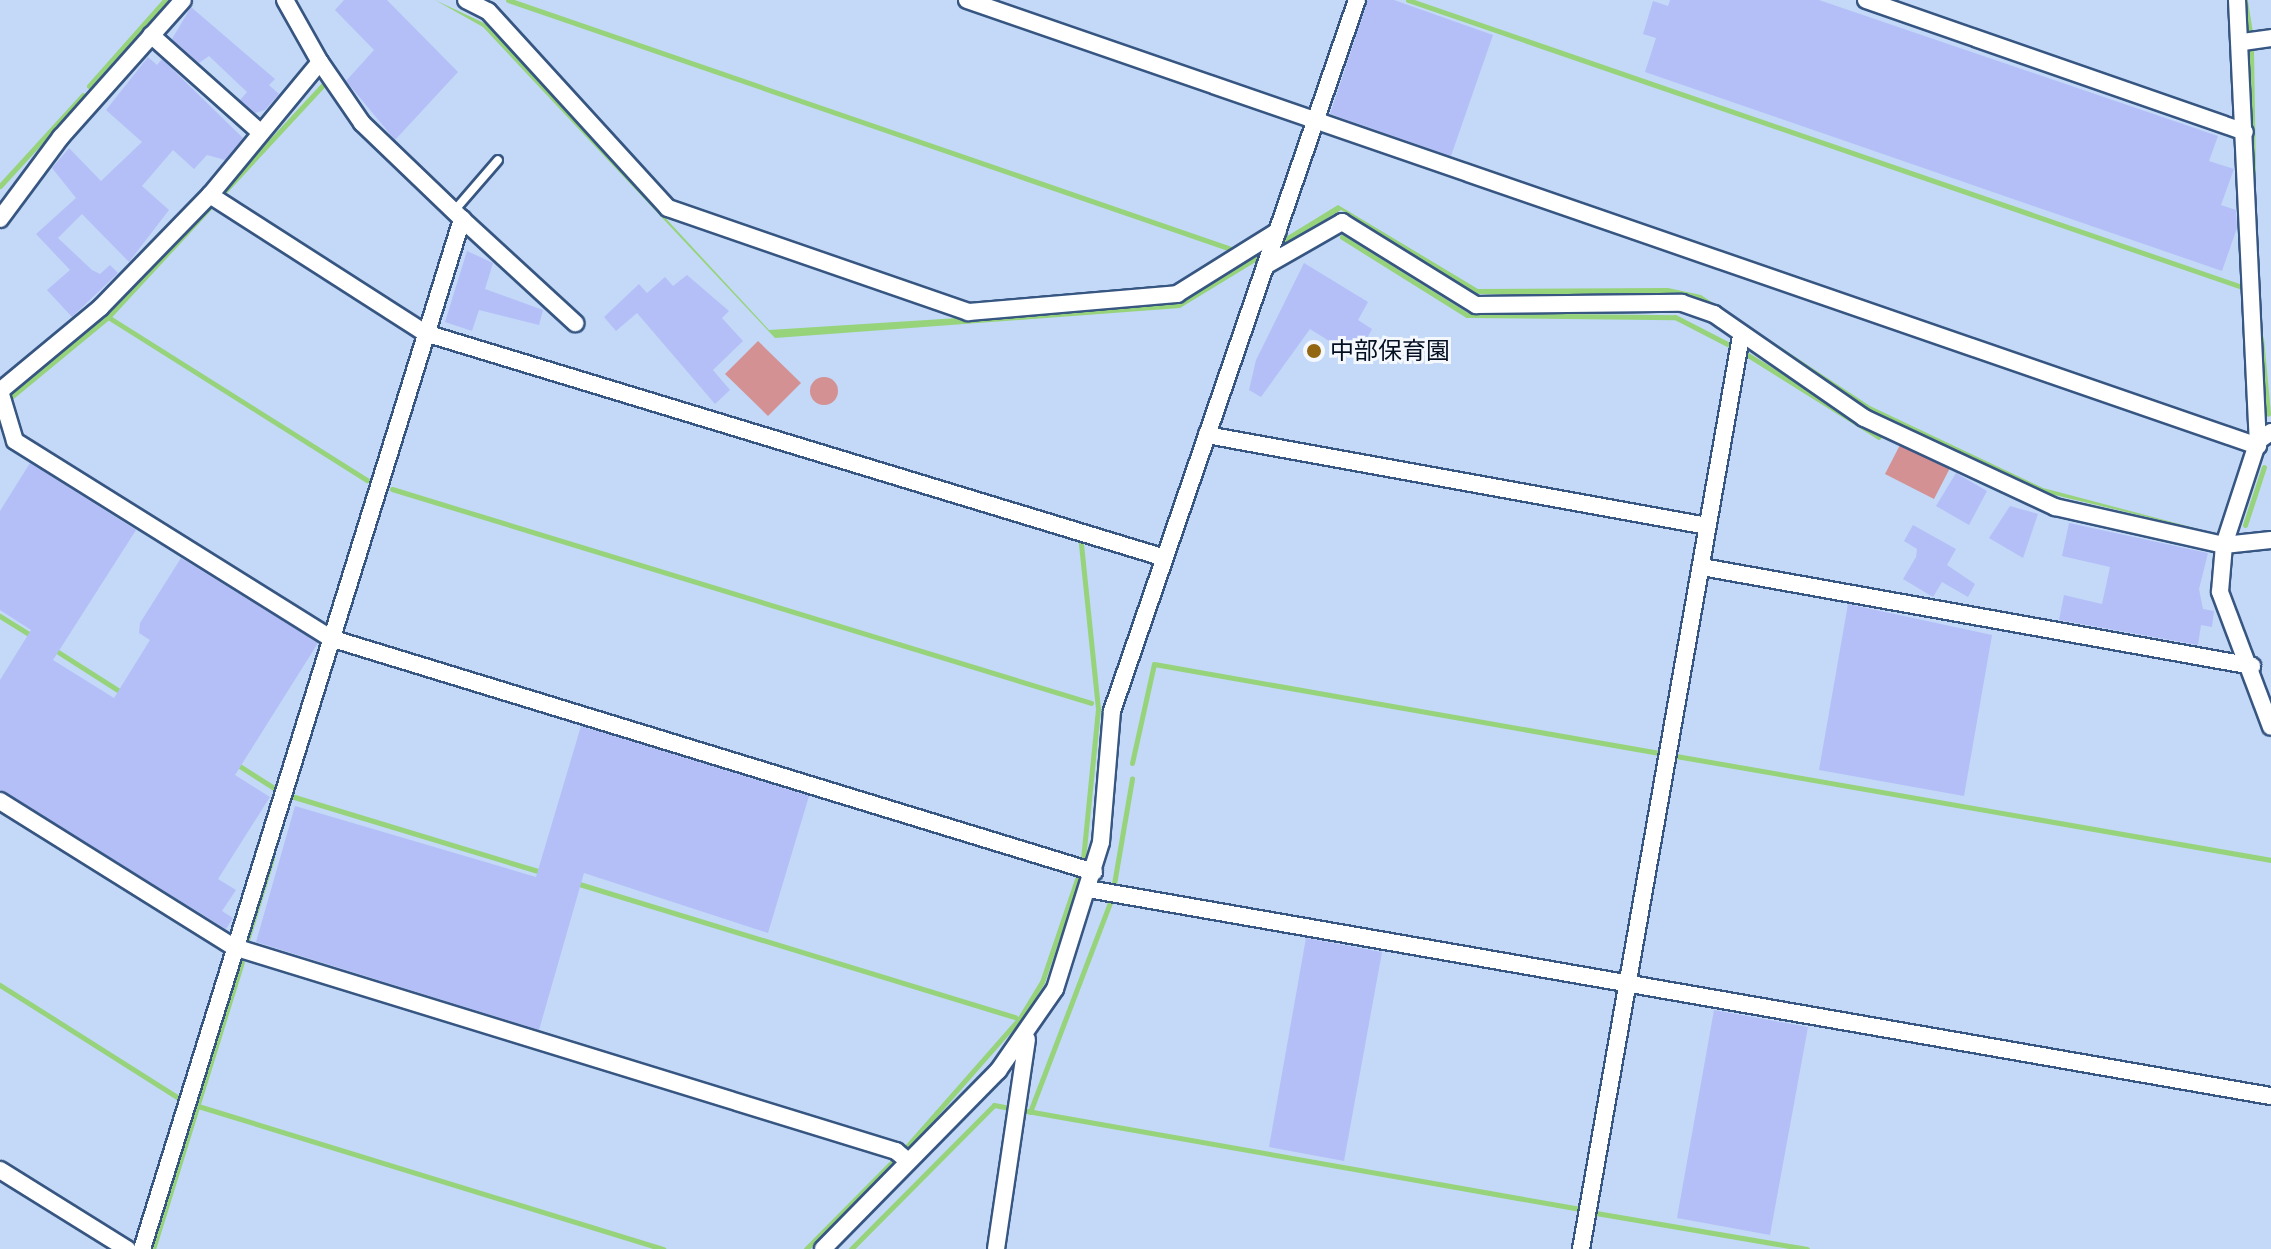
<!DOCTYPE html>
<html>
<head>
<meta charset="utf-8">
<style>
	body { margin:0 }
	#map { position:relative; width:2271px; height:1249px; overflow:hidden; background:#c3d9f7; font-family:"Source Serif 4","Noto Sans JP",serif }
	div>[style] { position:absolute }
	.green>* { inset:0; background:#d39194 }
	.round { border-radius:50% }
	.water>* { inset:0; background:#96d37b }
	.stream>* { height:5px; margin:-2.5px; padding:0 2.5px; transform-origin:2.5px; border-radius:2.5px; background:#96d37b }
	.building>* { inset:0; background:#b4bff7 }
	.roads { filter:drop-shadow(2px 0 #375682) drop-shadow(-2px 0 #375682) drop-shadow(0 2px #375682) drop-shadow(0 -2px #375682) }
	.lane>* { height:8px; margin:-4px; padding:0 4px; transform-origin:4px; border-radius:4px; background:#fff }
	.street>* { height:16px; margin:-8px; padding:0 8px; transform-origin:8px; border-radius:8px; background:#fff }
	.dots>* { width:22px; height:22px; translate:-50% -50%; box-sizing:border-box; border:4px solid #f4f8fd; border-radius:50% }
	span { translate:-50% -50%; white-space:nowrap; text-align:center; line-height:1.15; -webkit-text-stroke:6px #f4f8fd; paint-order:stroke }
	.poi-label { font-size:24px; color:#041021 }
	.left { translate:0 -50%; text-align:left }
</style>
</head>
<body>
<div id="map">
	<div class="green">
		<div style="clip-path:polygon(758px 341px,801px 383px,768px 416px,725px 374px)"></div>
		<div class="round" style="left:810px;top:377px;width:28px;height:28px"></div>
		<div style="clip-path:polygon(1901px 443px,1951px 466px,1934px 499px,1885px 474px)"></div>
	</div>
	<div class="water">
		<div style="clip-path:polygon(435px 0,486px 24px,769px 330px,1177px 304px,1338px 205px,1478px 289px,1668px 288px,1701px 295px,1870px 406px,2043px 488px,2210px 532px,2042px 492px,1868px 409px,1700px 299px,1476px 294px,1341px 210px,1180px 308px,775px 338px,483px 27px)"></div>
	</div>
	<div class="stream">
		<div style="left:508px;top:0;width:765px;rotate:19deg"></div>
		<div style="left:1408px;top:0;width:882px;rotate:18.99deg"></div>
		<div style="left:2245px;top:1px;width:32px;rotate:81deg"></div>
		<div style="left:2251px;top:50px;width:123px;rotate:89.1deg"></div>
		<div style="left:89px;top:86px;width:115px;rotate:-48.5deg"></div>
		<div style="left:0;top:186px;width:123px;rotate:-47.6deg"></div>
		<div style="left:1342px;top:237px;width:147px;rotate:32deg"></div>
		<div style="left:1467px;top:315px;width:208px;rotate:0.6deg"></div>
		<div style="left:1675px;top:317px;width:65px;rotate:27.3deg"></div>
		<div style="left:108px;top:317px;width:306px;rotate:32.2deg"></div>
		<div style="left:2261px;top:338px;width:76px;rotate:84.7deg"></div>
		<div style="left:1743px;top:352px;width:160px;rotate:32deg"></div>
		<div style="left:11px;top:397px;width:126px;rotate:-39.5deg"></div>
		<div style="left:108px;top:317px;width:319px;rotate:-47.2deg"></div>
		<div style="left:392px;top:489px;width:731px;rotate:17.02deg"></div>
		<div style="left:2245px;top:525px;width:61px;rotate:-71.9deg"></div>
		<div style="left:1081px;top:544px;width:166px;rotate:84.1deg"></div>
		<div style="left:1098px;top:709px;width:152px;rotate:95.7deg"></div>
		<div style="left:0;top:616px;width:39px;rotate:32deg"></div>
		<div style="left:55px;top:650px;width:82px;rotate:32.5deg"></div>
		<div style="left:1676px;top:756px;width:604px;rotate:9.91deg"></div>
		<div style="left:1132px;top:763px;width:101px;rotate:-77.5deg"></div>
		<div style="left:1154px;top:664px;width:513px;rotate:10deg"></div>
		<div style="left:238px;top:765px;width:43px;rotate:32.6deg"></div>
		<div style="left:291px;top:796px;width:264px;rotate:16.9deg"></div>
		<div style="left:576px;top:883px;width:459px;rotate:17deg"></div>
		<div style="left:1114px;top:884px;width:107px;rotate:-80.3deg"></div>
		<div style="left:247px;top:940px;width:86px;rotate:-73deg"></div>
		<div style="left:0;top:985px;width:212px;rotate:32.3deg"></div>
		<div style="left:198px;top:1106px;width:487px;rotate:17.1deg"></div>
		<div style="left:1027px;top:1111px;width:562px;rotate:10.05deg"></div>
		<div style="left:1030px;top:1112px;width:225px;rotate:-69.1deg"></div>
		<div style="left:904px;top:1150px;width:176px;rotate:-48.7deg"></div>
		<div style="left:1020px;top:1018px;width:42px;rotate:-58.6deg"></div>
		<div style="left:1042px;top:982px;width:112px;rotate:-71.2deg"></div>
		<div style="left:1596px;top:1213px;width:214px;rotate:9.7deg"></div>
		<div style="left:153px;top:1249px;width:300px;rotate:-72.8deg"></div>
		<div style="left:806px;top:1249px;width:127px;rotate:-45.3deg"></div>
		<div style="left:851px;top:1249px;width:203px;rotate:-45.2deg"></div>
		<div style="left:994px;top:1105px;width:16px;rotate:11deg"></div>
	</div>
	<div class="building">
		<div style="clip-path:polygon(344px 0,387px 0,458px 72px,395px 140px,346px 81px,374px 50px,335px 10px)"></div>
		<div style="clip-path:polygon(1368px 0,1394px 0,1493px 35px,1451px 156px,1330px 114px)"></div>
		<div style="clip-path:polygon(1670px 0,1819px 0,2218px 136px,2209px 161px,2234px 169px,2221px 205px,2236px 210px,2237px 228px,2222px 271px,1645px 72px,1656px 38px,1643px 34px,1653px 1px,1668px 6px)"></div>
		<div style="clip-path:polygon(191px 7px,275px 79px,269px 85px,279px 94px,265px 110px,255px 113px,240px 100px,247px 92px,209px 56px,199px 63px,172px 39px)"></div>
		<div style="clip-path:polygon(148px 57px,157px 65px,162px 59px,243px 138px,225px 160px,207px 155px,194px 169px,173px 150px,142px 186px,169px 210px,129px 262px,82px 214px,58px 238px,92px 270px,100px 274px,110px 265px,118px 273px,72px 317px,47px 290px,70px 270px,36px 234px,76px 198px,52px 168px,69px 148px,101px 181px,142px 142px,106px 110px)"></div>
		<div style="clip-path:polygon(467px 251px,493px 263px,485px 289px,543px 310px,539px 325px,479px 310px,472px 331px,445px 322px)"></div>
		<div style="clip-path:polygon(1304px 263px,1368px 302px,1358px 320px,1372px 329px,1365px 342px,1370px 345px,1361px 361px,1310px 329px,1261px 397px,1249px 390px,1256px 360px)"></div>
		<div style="clip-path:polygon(687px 275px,729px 311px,722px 318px,743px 341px,713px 370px,730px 390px,715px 404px,637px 313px,616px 331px,604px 317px,639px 284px,647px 293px,665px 277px,673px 286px)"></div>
		<div style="clip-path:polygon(30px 463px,136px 530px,53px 660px,114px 698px,150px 640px,139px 633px,140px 623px,181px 558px,318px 643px,235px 775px,270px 797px,218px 879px,236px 890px,222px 911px,233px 918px,226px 929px,0 790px,0 680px,31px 630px,0 610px,0 511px)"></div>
		<div style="clip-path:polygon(1956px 473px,1987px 491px,1969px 525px,1936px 506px)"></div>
		<div style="clip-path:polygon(2010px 506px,2038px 514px,2023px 558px,1989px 538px)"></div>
		<div style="clip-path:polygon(2069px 523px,2208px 553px,2199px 589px,2203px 609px,2214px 611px,2212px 627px,2201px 625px,2198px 645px,2059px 620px,2064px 595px,2102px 604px,2110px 567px,2062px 556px)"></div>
		<div style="clip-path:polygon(1913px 525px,1956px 549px,1947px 565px,1975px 584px,1968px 597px,1942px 582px,1933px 597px,1903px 579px,1916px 557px,1917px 549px,1904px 541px)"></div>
		<div style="clip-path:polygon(1848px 604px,1992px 635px,1964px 796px,1819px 770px)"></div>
		<div style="clip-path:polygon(581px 726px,809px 796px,768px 933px,584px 873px,539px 1030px,256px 942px,295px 806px,536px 877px)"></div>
		<div style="clip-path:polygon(1306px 938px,1382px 952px,1344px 1161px,1269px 1147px)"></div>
		<div style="clip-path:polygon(1714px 1010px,1808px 1027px,1770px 1235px,1677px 1218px)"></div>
	</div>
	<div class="roads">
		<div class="lane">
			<div style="left:454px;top:211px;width:67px;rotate:-49.2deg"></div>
		</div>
		<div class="street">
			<div style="left:285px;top:0;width:71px;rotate:60.6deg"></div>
			<div style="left:320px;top:62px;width:173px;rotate:129.6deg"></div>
			<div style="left:210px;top:195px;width:255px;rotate:32.7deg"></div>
			<div style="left:425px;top:333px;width:773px;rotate:16.91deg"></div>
			<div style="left:466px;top:0;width:25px;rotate:27deg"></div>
			<div style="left:488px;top:11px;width:267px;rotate:47.6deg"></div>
			<div style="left:668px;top:208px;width:318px;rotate:19.1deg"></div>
			<div style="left:968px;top:312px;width:210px;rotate:-4.9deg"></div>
			<div style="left:1177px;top:294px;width:119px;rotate:-32deg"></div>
			<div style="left:967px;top:0;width:1366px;rotate:19.06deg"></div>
			<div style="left:1866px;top:0;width:401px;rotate:19.2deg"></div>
			<div style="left:2237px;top:0;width:441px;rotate:87.3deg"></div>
			<div style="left:151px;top:35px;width:147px;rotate:41.7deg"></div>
			<div style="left:2243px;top:42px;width:28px;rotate:-8deg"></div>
			<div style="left:0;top:219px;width:102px;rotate:-53.4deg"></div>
			<div style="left:61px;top:137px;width:183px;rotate:-48.3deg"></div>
			<div style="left:462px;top:219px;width:154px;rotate:42.6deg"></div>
			<div style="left:1265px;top:266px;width:89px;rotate:-29.7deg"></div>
			<div style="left:1342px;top:222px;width:158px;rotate:31.8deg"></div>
			<div style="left:1476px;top:305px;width:206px;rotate:-0.6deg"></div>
			<div style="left:1682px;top:303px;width:34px;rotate:19deg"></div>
			<div style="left:1714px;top:314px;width:183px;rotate:34.7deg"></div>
			<div style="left:1864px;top:418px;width:211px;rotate:25deg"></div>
			<div style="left:2055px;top:507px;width:173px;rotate:12.7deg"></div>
			<div style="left:2224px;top:545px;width:47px;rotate:-6.1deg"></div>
			<div style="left:0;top:391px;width:52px;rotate:73.3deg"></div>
			<div style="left:15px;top:441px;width:372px;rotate:32deg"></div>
			<div style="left:330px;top:638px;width:799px;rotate:17.03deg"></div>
			<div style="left:0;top:391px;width:131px;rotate:-39.7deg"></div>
			<div style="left:101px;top:307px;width:156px;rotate:-45.8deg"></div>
			<div style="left:2271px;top:432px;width:16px;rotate:145deg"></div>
			<div style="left:2258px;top:441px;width:109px;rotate:108.1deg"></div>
			<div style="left:2224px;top:545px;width:47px;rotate:94.9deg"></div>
			<div style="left:2220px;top:592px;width:144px;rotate:69.3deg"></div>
			<div style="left:1207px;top:435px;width:508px;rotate:10.31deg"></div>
			<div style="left:1702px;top:567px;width:559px;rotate:10.2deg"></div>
			<div style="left:0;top:801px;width:276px;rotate:32deg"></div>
			<div style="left:234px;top:947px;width:693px;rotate:17.13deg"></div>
			<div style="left:896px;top:1151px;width:16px;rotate:40deg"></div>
			<div style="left:1088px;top:889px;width:1201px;rotate:9.93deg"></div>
			<div style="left:0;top:1170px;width:150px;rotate:31.9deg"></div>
			<div style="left:142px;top:1249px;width:1079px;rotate:-72.74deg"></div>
			<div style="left:462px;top:219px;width:139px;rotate:-136.2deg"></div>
			<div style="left:362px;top:123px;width:74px;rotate:-124.5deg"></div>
			<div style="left:823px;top:1249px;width:250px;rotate:-45.5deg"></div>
			<div style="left:998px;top:1071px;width:100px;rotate:-55.2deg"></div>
			<div style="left:1055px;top:989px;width:154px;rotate:-72.6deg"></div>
			<div style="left:1101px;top:842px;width:131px;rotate:-85.2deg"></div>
			<div style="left:1112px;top:711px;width:752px;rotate:-70.99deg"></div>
			<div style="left:996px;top:1249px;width:212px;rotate:-81.6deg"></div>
			<div style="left:1581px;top:1249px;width:927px;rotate:-80.06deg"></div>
		</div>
	</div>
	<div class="dots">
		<div style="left:1314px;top:351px;background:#936612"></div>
	</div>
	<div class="poi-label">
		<span class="left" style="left:1330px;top:351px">中部保育園</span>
	</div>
</div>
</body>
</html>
